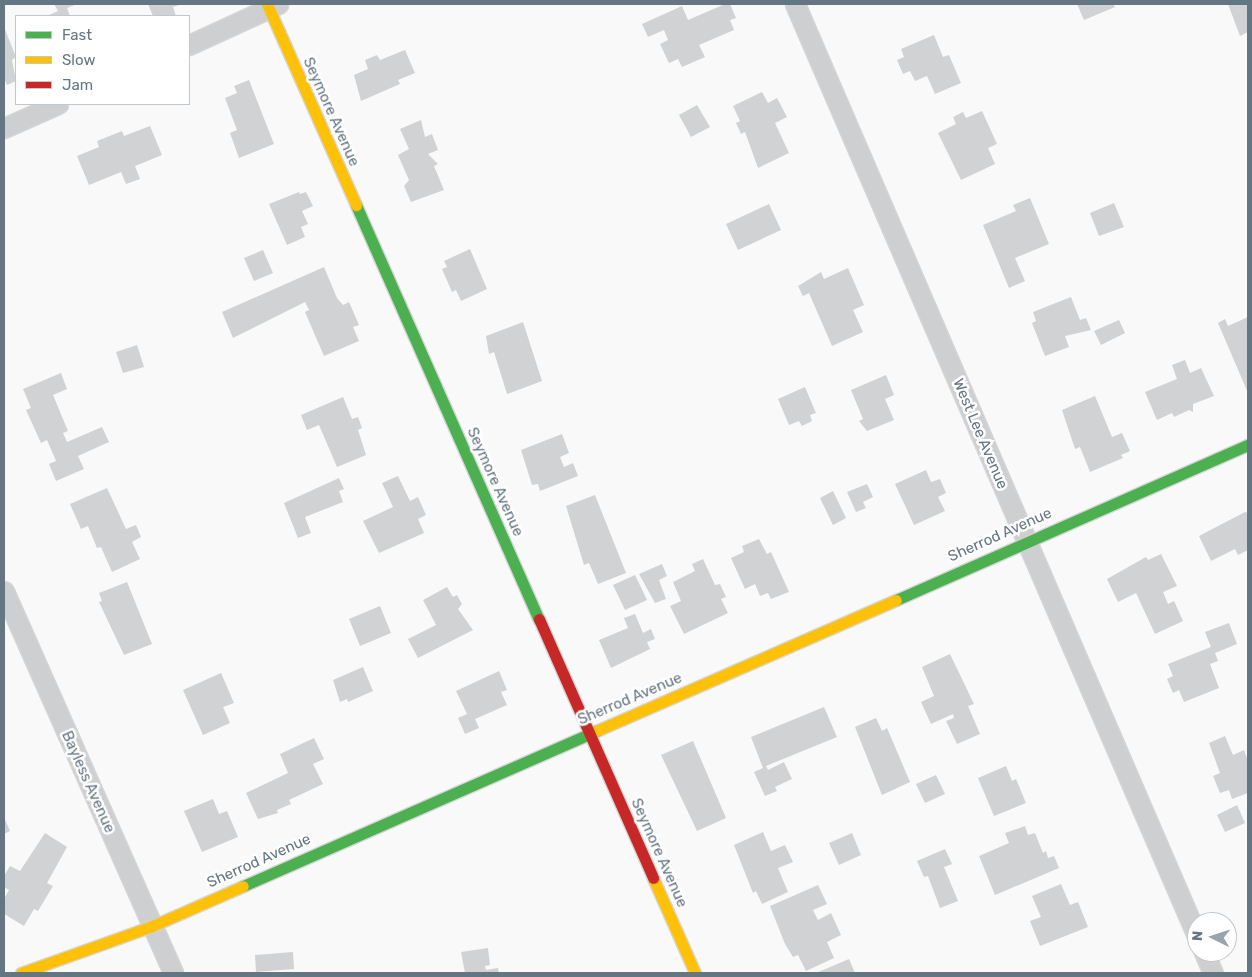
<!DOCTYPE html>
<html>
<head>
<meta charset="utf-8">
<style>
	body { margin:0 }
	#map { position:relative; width:1252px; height:977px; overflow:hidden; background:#f9f9f9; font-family:Rubik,sans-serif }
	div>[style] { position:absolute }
	.building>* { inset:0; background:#d0d2d3 }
	.roads { filter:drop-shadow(1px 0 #d5d6d7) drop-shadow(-1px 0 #d5d6d7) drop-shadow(0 1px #d5d6d7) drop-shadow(0 -1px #d5d6d7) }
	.street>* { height:19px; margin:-9.5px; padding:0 9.5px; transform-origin:9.5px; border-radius:9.5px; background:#cecfd0 }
	.fast>* { height:11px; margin:-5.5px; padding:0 5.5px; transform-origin:5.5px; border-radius:5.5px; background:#4caf50 }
	.slow>* { height:11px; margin:-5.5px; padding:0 5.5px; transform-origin:5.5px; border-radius:5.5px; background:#ffc107 }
	.jam>* { height:11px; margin:-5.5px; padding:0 5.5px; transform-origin:5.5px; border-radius:5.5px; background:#c62828 }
	span { translate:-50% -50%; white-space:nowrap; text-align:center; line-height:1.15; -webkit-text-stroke:5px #fff; paint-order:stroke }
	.street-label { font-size:15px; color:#657683 }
	.frame { position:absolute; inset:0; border:5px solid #657683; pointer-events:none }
	.legend { position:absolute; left:15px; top:15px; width:175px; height:90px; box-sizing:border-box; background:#fff; border:1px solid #c1c8cd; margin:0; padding:6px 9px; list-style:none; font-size:15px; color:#657683 }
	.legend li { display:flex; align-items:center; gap:10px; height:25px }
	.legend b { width:25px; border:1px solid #c1c8cd }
	.north { position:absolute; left:1187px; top:912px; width:50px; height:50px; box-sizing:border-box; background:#fff; border:1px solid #c1c8cd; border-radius:50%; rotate:274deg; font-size:14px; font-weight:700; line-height:20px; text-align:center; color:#657683 }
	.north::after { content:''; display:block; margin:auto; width:18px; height:22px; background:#99a4ac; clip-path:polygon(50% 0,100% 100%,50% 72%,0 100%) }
</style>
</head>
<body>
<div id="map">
	<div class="building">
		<div style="clip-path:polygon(54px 4px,77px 4px,67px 8px,70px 16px,47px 16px,58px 11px)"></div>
		<div style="clip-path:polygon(148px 4px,182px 4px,173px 7px,176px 16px,153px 16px)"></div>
		<div style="clip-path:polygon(725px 4px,730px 4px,736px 18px,730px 20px,734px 30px,699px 45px,705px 57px,682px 67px,678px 59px,669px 63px,660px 44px,668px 40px,664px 30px,648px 37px,642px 24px,682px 6px,688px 20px)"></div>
		<div style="clip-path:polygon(1077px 4px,1113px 4px,1115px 7px,1084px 20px)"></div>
		<div style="clip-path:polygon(1228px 4px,1248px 4px,1248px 32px,1240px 36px)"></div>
		<div style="clip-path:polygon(4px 27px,16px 57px,12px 60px,16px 81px,7px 85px,4px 78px)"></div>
		<div style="clip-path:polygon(934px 35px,943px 57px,949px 55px,961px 83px,935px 94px,927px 76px,915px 81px,910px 71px,903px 74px,897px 60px,904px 57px,901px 49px)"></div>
		<div style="clip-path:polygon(405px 50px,415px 73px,398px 80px,400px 84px,361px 101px,354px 75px,368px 69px,365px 60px,377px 55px,380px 60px)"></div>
		<div style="clip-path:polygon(249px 80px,274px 144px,239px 158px,230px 133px,237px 130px,225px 98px,237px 93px,234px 86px)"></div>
		<div style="clip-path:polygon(762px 92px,768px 103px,777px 98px,787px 117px,775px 123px,789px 153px,758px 168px,745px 132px,741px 134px,736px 123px,740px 121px,733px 106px)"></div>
		<div style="clip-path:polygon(697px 105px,710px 127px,691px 137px,679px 115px)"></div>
		<div style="clip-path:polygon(982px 111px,997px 144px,988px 148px,995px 164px,961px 180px,938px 133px,956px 124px,953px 117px,963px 112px,966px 118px)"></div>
		<div style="clip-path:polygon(421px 120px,425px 137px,432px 134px,438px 150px,428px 154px,438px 164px,434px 166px,444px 190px,411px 202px,404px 186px,409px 180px,398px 155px,409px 149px,400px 129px)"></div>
		<div style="clip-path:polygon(150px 126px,162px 155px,135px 166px,140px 179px,126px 184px,121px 172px,89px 185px,77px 156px,99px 147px,97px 141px,122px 131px,124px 136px)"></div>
		<div style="clip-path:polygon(299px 192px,300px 194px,306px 192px,313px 206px,302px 211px,308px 224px,301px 227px,305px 237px,287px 245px,269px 204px)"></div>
		<div style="clip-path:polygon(1030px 198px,1049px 244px,1015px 258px,1025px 281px,1009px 288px,983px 225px,1016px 211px,1013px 205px)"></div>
		<div style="clip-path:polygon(1114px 203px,1124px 227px,1099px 236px,1090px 213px)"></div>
		<div style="clip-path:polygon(769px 204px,781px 230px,738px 250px,726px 224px)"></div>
		<div style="clip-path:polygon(470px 249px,487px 289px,461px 301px,456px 290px,452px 292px,442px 269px,447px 267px,444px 261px)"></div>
		<div style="clip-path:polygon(263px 250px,273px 273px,254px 281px,244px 258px)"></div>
		<div style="clip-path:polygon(324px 267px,337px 298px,343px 305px,349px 302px,359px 325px,353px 327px,359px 341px,324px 356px,305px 312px,309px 310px,305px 302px,233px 338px,222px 312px)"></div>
		<div style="clip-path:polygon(848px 268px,864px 305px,853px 310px,863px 332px,832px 346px,809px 293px,803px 296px,798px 286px,821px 272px,824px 279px)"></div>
		<div style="clip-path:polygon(1071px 297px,1080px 320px,1086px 318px,1091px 330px,1065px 336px,1069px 347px,1045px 356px,1032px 323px,1036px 321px,1033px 312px)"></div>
		<div style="clip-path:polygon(1248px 317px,1248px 393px,1218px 323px,1225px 319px,1228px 326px)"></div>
		<div style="clip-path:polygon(1119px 320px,1125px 333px,1101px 345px,1094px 331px)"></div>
		<div style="clip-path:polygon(523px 322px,542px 381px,507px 394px,494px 352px,489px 354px,486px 336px)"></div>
		<div style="clip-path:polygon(137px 345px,144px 367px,123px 373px,116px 352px)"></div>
		<div style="clip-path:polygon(1185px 360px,1190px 373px,1201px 368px,1214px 396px,1193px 404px,1193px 412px,1189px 410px,1174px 417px,1172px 413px,1157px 420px,1145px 392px,1177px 379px,1172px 365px)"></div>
		<div style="clip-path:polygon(61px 373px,67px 389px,53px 395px,68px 431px,63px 433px,67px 442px,102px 427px,109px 442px,78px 456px,84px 469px,56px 481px,49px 464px,56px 461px,47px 440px,41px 443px,26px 410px,31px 408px,23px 389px)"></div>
		<div style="clip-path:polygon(886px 375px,894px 395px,885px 399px,894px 420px,867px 431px,859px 421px,863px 419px,851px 390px)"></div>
		<div style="clip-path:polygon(805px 387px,816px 413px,810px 415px,812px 421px,802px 426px,799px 421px,789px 425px,778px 399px)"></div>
		<div style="clip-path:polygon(1095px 396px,1112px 437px,1122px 433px,1130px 451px,1121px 455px,1123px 458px,1090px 472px,1080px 447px,1075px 449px,1062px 410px)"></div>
		<div style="clip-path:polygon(343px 397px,352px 419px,358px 417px,362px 428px,358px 430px,366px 455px,337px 467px,319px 425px,307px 430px,301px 415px)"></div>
		<div style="clip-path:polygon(562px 434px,569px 453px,560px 457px,564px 467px,573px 463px,578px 476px,540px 491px,538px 484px,532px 485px,521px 450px)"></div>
		<div style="clip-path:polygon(926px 470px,931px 482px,940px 479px,946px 493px,938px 497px,945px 511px,914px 525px,895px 484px)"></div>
		<div style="clip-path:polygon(398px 476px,410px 501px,418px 497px,426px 515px,418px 519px,424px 533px,379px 553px,363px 521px,393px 507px,382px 483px)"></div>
		<div style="clip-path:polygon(339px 478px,344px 489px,339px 491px,343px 502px,305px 517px,311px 533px,298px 538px,284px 503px)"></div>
		<div style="clip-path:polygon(867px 484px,873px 497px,863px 502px,866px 508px,856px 512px,847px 492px)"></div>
		<div style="clip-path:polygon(107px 488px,126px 529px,136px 525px,141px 537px,132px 542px,140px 559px,112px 572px,101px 547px,97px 548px,88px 526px,81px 529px,70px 504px)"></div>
		<div style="clip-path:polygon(833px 491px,846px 518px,833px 525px,820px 498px)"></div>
		<div style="clip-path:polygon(595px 495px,626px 573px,598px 584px,589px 563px,584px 565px,566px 506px)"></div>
		<div style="clip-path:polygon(1245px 512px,1248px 513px,1248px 550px,1238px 555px,1235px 549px,1211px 561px,1199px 536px)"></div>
		<div style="clip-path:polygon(759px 539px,767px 554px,771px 552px,789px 592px,771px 599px,768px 593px,760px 596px,755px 584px,745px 589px,731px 558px,744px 552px,742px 546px)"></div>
		<div style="clip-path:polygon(1161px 554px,1177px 586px,1163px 592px,1168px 604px,1174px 601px,1183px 621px,1155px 634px,1136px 593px,1118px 602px,1107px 579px,1146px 557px,1148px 560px)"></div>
		<div style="clip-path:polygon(703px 559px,715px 585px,720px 584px,726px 597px,721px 599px,728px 613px,684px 634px,670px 606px,681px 601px,673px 582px,695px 571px,692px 564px)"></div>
		<div style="clip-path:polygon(662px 564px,667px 576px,659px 580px,666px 599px,655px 603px,639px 574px)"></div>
		<div style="clip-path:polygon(635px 575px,647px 600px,625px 610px,613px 585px)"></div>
		<div style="clip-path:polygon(127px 582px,152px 644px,124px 655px,99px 602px,102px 601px,99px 593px)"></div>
		<div style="clip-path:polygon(447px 587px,453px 597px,457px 595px,462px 604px,458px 609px,473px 630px,418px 658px,408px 639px,436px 625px,423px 600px)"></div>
		<div style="clip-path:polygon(380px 606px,391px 633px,360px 646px,349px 619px)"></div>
		<div style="clip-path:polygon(635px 614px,643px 633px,651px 629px,655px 639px,647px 642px,650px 649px,611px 668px,599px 640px,628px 628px,624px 618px)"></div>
		<div style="clip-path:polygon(1229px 623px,1237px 644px,1215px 653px,1218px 661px,1210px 664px,1219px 688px,1184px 702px,1179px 690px,1173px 693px,1167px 679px,1173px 676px,1168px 664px,1211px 647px,1205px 632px)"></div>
		<div style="clip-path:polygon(950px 654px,974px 704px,968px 706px,980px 734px,957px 744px,946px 721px,954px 718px,953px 714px,931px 724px,921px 702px,934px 696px,922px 667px)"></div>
		<div style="clip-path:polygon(363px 667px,373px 691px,348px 702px,347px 699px,340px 702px,333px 680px)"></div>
		<div style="clip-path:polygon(499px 671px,507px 690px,501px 692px,507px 705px,475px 719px,479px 728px,465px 734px,458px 718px,467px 714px,456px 691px)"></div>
		<div style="clip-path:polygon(221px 673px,234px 703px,223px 707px,230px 723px,203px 735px,183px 690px)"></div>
		<div style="clip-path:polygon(824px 707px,837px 737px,766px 766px,768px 770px,784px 762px,792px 779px,775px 787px,777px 791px,765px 796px,754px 772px,763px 768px,751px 737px)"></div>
		<div style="clip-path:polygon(876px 718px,882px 731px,887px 728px,910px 782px,882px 795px,855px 727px)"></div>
		<div style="clip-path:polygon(1225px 736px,1233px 755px,1244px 750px,1248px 761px,1248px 793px,1232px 799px,1229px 790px,1220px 793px,1213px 776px,1220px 773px,1209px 743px)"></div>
		<div style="clip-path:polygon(314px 738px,324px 759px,313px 764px,323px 784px,289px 800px,291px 804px,277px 810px,278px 813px,258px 819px,246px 793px,288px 773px,280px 754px)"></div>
		<div style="clip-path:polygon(693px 741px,726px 818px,697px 831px,661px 755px)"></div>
		<div style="clip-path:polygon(1006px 766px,1012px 781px,1016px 779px,1026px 803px,994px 816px,978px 778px)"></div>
		<div style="clip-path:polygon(936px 775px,945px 794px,925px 803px,916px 784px)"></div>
		<div style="clip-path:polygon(213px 799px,219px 814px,227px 811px,238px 837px,202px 852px,184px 811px)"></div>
		<div style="clip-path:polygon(1237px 805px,1245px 823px,1225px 832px,1217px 815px)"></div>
		<div style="clip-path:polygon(4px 817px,10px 831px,4px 834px)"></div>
		<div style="clip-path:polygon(1025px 826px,1028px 835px,1035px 833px,1043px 853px,1046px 851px,1048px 858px,1054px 856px,1059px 868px,995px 895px,979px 856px,1009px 843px,1005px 833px)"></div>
		<div style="clip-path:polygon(763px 832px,771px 851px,785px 845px,793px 862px,778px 868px,788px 892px,762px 904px,756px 891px,753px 893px,734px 845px)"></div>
		<div style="clip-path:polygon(45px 833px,67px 847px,47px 883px,53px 886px,38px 911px,34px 909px,24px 926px,4px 914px,4px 899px,9px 890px,4px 887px,4px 876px,10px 866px,20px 871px)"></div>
		<div style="clip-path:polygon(852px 833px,861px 855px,839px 865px,829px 843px)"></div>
		<div style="clip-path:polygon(945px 849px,952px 864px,944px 867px,958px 901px,940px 908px,928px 876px,924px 877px,917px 861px)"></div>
		<div style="clip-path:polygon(1061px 884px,1070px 905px,1078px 902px,1088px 927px,1040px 946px,1030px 921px,1041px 917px,1032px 896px)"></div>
		<div style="clip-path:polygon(818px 885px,827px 904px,813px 910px,818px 920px,831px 913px,841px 935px,827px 942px,834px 958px,806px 971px,798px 955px,793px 957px,785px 944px,770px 906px)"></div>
		<div style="clip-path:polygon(488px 948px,490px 965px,485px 966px,486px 970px,498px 968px,499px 973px,465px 973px,461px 952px)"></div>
		<div style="clip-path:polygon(293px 952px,294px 969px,256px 972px,255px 955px)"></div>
		<div style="clip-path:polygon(849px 959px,855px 973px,816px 973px)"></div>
	</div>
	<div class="roads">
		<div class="street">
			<div style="left:795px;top:4px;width:1015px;rotate:66.67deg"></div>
			<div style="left:189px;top:45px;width:98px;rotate:-24.7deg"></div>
			<div style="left:4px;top:128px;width:59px;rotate:-24deg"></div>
			<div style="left:4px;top:591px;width:418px;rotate:66.1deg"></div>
			<div style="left:1204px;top:952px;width:23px;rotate:67deg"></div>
		</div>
		<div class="fast">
			<div style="left:356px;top:205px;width:453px;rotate:66.2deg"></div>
			<div style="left:896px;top:600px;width:385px;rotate:-23.8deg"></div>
			<div style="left:243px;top:886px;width:386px;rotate:-23.7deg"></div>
		</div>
		<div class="slow">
			<div style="left:267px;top:4px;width:220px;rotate:66.1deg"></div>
			<div style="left:596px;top:731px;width:327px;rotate:-23.6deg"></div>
			<div style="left:653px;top:878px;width:104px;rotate:66.1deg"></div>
			<div style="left:21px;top:973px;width:139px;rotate:-19.7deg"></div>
			<div style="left:152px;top:926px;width:99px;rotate:-23.7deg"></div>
		</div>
		<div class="jam">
			<div style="left:539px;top:619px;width:283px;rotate:66.2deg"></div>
		</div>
	</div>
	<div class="street-label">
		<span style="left:331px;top:112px;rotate:66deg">Seymore Avenue</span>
		<span style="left:980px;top:434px;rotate:67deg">West Lee Avenue</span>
		<span style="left:495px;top:482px;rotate:66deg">Seymore Avenue</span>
		<span style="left:1000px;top:535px;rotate:-24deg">Sherrod Avenue</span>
		<span style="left:630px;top:699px;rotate:-23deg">Sherrod Avenue</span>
		<span style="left:88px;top:782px;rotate:66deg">Bayless Avenue</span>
		<span style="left:659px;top:853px;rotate:66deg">Seymore Avenue</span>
		<span style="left:259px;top:861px;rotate:-24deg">Sherrod Avenue</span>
	</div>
	<div class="frame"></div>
	<ul class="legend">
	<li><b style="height:6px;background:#4caf50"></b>Fast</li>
	<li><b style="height:6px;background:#ffc107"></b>Slow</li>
	<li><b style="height:6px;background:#c62828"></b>Jam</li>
	</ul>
	<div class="north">N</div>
</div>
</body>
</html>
